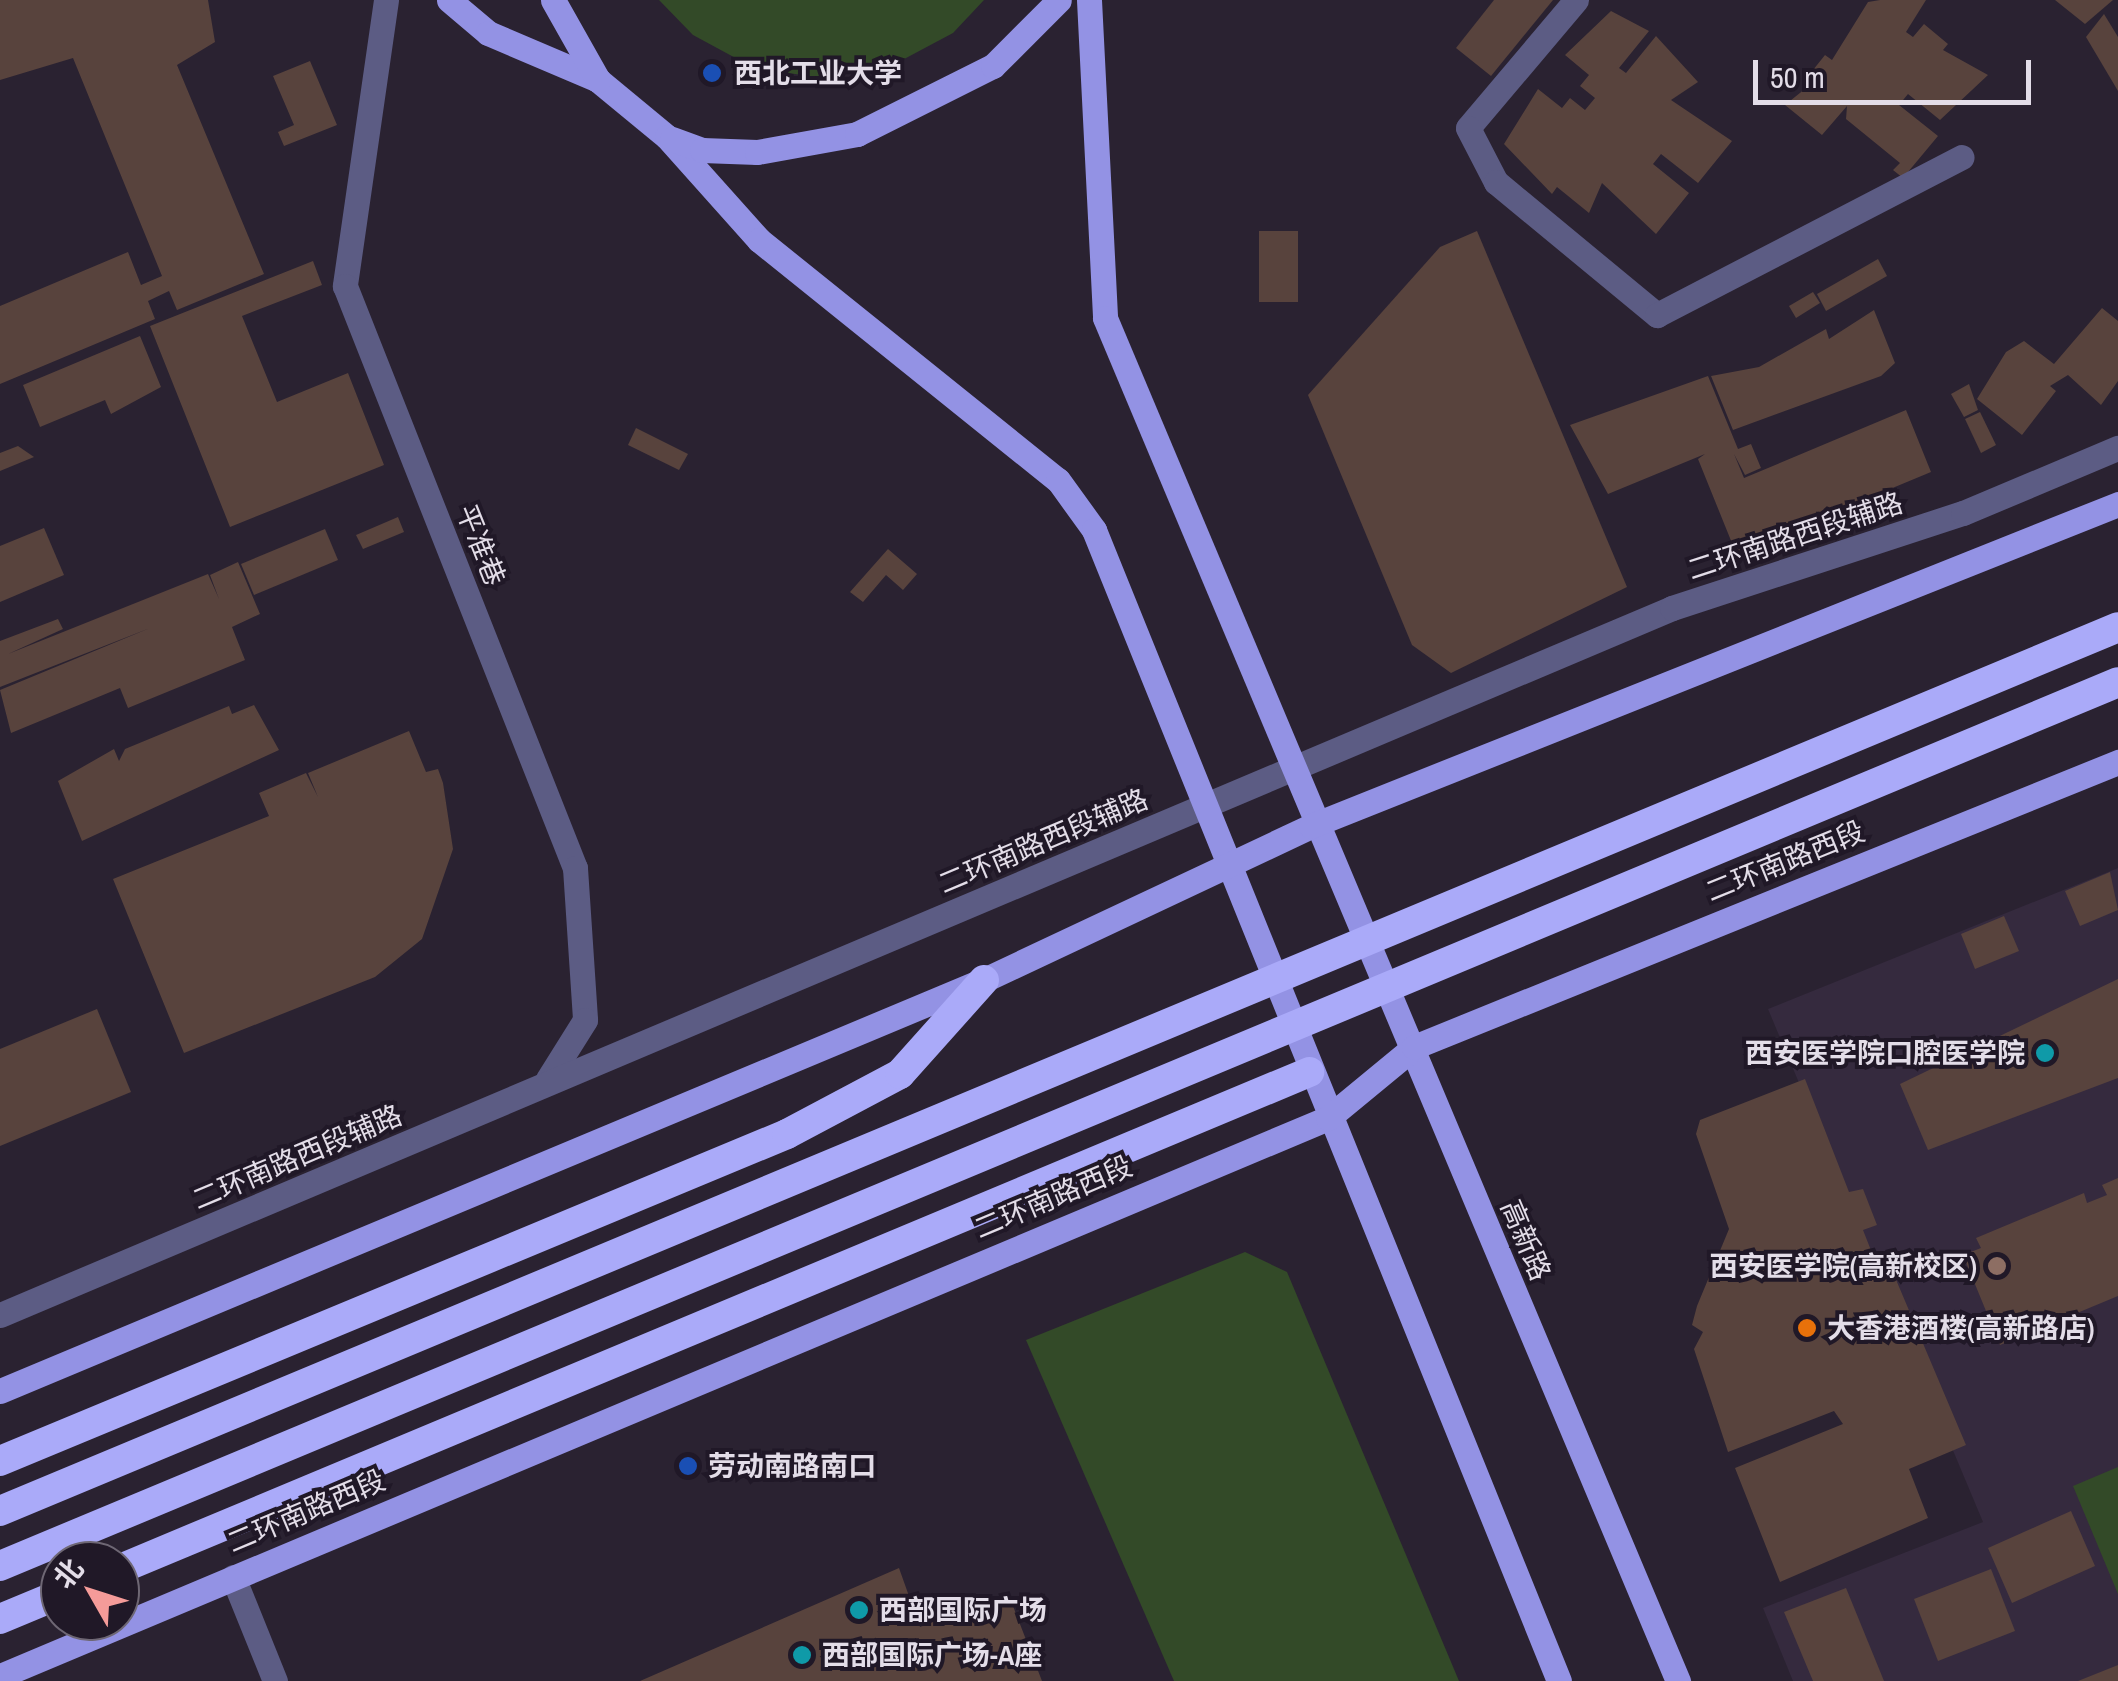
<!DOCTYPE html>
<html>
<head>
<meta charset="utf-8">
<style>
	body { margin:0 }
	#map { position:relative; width:2118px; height:1681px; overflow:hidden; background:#2a2231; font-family:"Archivo Narrow","Noto Sans SC",sans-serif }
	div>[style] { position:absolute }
	.built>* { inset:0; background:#352a3e }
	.green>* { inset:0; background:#334a28 }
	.building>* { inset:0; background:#58433d }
	.minor>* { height:25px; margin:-12.5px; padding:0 12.5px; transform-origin:12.5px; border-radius:12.5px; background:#5c5c84 }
	.major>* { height:25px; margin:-12.5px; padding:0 12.5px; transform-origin:12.5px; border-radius:12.5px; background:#9392e4 }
	.highway>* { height:30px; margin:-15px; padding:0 15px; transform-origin:15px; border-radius:15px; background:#aaaaf9 }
	.highway-bridge>* { height:30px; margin:-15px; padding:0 15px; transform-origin:15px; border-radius:15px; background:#aaaaf9 }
	.dots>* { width:28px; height:28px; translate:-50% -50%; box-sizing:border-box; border:5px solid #201827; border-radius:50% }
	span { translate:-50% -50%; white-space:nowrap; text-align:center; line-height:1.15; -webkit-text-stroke:8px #201827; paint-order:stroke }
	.poi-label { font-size:28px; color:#e3dde8; font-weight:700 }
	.left { translate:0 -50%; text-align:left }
	.right { translate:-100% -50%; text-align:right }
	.street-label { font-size:28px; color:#e3dde8 }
	.north { position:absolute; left:40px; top:1541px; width:100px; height:100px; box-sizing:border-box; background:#201827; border:2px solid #6e6774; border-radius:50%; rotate:309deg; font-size:28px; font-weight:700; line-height:40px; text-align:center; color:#e3dde8 }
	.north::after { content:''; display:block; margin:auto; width:35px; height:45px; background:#f59b99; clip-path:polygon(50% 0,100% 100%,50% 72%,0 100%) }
	.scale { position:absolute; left:1753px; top:60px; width:278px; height:45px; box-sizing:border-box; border:5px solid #e3dde8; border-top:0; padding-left:12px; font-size:30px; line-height:35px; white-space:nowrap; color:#e3dde8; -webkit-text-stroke:8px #201827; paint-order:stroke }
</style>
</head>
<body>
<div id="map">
	<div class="built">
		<div style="clip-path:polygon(2118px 868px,2118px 1681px,1793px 1681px,1763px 1608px,1983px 1522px,1768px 1009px)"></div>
	</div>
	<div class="green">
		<div style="clip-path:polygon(659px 0,984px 0,953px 33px,891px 66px,823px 78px,754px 68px,693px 35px)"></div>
		<div style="clip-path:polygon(1245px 1252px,1287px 1272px,1459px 1681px,1174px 1681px,1026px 1340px)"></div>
		<div style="clip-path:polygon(2118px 1467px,2118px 1594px,2073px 1486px)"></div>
	</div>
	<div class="building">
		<div style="clip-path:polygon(0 0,208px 0,215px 42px,177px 65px,264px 274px,177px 310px,169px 291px,148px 301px,155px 319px,0 384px,0 306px,128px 252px,141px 285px,162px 276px,73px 58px,0 80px)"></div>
		<div style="clip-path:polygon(1494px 0,1553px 0,1491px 76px,1456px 48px)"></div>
		<div style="clip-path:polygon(1880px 0,1926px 0,1906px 32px,1913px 37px,1924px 24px,1948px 44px,1943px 50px,1988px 75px,1940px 120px,1908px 94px,1899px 105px,1938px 136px,1903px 178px,1893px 170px,1900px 163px,1846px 119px,1847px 106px,1822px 135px,1785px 105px,1816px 80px,1809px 75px,1825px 55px,1832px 60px,1868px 2px)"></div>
		<div style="clip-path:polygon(2055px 0,2113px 0,2085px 24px)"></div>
		<div style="clip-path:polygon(1611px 11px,1649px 31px,1619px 68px,1626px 73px,1656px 36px,1698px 82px,1671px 100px,1732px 141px,1698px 183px,1661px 154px,1653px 164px,1689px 193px,1656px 234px,1602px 183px,1589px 213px,1557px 187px,1552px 194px,1504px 144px,1538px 89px,1562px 108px,1570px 98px,1585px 110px,1595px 98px,1580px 86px,1589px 75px,1565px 55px)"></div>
		<div style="clip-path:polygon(2104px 14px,2118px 37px,2118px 91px,2086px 37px)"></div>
		<div style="clip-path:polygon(310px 61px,337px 125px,284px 146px,278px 132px,294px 125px,273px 76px)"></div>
		<div style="clip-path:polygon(1259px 231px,1298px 231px,1298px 302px,1259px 302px)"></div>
		<div style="clip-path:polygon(1477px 231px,1627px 587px,1451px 673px,1412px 645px,1308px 395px,1440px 247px)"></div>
		<div style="clip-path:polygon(1878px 259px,1887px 276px,1826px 311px,1817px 294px)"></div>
		<div style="clip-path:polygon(313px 261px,322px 285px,242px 316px,277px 402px,348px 373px,384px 465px,230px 527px,150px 326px)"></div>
		<div style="clip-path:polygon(1813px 292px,1820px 303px,1796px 318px,1789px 306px)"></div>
		<div style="clip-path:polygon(2102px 308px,2118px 321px,2118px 381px,2101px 405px,2068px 375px,2050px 386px,2056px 391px,2022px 435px,1977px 399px,2006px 352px,2024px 341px,2054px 364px)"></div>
		<div style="clip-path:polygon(1874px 310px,1895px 363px,1881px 376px,1733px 430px,1711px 376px,1759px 367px,1826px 329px,1829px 339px)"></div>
		<div style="clip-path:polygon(140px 336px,161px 387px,111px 414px,105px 400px,40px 427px,23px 385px)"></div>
		<div style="clip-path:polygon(1708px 376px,1738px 449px,1751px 444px,1761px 468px,1745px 475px,1734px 454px,1744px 478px,1906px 410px,1931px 472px,1736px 553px,1698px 459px,1705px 454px,1608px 494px,1570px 425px)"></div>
		<div style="clip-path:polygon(1969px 384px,1978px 410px,1964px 417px,1951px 394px)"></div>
		<div style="clip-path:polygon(1980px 412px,1996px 445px,1981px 453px,1965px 419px)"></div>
		<div style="clip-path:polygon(636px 428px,688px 454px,679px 470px,628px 445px)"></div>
		<div style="clip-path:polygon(18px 446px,34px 457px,0 471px,0 453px)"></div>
		<div style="clip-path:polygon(398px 517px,404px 532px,363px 549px,356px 535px)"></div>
		<div style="clip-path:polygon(44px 528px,64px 575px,0 602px,0 546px)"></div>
		<div style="clip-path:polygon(325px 529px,338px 560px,254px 595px,241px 564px)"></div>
		<div style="clip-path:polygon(888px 549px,917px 574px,903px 590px,886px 575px,863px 602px,850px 592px)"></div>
		<div style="clip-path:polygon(238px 562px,260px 614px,232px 627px,245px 660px,128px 708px,120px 688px,11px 733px,0 690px,150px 628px,0 687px,0 641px,58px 619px,63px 629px,8px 654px,208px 574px,219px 599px,210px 575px)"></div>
		<div style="clip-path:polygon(254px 705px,279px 750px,82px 841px,58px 781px,114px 749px,119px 761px,125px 749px,229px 706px,232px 714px)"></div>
		<div style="clip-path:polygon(409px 731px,426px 772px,438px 769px,443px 783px,453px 849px,422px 939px,375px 977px,184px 1053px,113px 879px,269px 816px,259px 793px,306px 773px,318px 797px,308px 773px)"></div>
		<div style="clip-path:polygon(2110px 872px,2118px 910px,2080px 926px,2065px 891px)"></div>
		<div style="clip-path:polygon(2004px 916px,2019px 951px,1975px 969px,1961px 934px)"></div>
		<div style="clip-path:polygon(2118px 979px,2118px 1078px,1928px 1150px,1900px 1084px)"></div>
		<div style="clip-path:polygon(97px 1009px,131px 1092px,0 1146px,0 1049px)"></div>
		<div style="clip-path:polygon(1805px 1079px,1849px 1192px,1863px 1189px,1877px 1225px,1863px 1230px,1874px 1258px,1886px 1256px,1966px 1445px,1909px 1469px,1928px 1518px,1780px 1582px,1735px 1468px,1843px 1424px,1834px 1411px,1728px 1452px,1694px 1349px,1703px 1332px,1692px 1325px,1697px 1306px,1729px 1229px,1696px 1134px,1700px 1120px)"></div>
		<div style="clip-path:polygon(2118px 1178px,2118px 1296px,2000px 1345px,1963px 1255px,1981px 1248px,1976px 1238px,2084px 1193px,2087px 1203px,2107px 1195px,2102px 1185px)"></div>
		<div style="clip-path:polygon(2071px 1511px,2095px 1566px,2012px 1603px,1988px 1548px)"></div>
		<div style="clip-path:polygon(899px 1568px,920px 1627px,1008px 1593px,1042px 1681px,640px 1681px)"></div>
		<div style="clip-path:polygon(1991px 1569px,2015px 1631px,1938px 1661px,1914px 1599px)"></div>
		<div style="clip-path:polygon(1846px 1588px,1884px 1681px,1813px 1681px,1784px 1612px)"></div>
		<div style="clip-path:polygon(2118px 1665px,2118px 1681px,2078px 1681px)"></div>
	</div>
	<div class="minor">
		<div style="left:386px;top:0;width:289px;rotate:98.2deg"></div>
		<div style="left:345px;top:286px;width:626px;rotate:68.44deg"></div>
		<div style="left:575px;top:868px;width:152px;rotate:86.2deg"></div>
		<div style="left:585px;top:1020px;width:70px;rotate:122.1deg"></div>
		<div style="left:1576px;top:0;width:167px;rotate:130.2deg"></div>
		<div style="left:1468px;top:128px;width:61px;rotate:62.6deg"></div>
		<div style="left:1496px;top:182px;width:209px;rotate:39.6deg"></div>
		<div style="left:1657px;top:315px;width:343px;rotate:-27.4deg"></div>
		<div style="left:0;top:1315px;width:1815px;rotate:-22.92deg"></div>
		<div style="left:1672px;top:608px;width:306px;rotate:-18.1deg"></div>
		<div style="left:1963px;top:513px;width:168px;rotate:-22.8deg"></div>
		<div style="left:233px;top:1577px;width:112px;rotate:68deg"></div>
	</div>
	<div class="major">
		<div style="left:449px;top:0;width:51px;rotate:40.2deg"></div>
		<div style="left:488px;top:33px;width:120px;rotate:23.1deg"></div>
		<div style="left:598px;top:80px;width:89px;rotate:39.6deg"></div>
		<div style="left:667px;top:137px;width:138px;rotate:48.2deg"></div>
		<div style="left:759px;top:240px;width:383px;rotate:38.8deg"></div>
		<div style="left:1058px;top:480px;width:62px;rotate:54.2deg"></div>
		<div style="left:1094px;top:530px;width:1241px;rotate:68deg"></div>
		<div style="left:553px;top:0;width:92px;rotate:60.6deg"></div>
		<div style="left:1089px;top:0;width:318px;rotate:87.1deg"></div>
		<div style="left:1105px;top:318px;width:1479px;rotate:67.2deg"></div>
		<div style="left:672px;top:139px;width:32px;rotate:20deg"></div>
		<div style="left:702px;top:150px;width:55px;rotate:2.1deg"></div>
		<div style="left:757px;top:152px;width:102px;rotate:-10.2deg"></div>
		<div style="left:857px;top:134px;width:152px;rotate:-26.6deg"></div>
		<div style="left:993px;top:66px;width:93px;rotate:-45deg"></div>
		<div style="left:0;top:1391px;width:1066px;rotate:-22.67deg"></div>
		<div style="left:984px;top:980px;width:361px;rotate:-25.2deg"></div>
		<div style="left:1311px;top:826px;width:869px;rotate:-21.75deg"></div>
		<div style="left:0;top:1676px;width:1440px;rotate:-22.79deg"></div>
		<div style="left:1328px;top:1118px;width:112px;rotate:-39.5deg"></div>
		<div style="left:1414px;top:1047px;width:760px;rotate:-22.04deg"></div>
	</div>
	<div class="highway">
		<div style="left:0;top:1461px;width:852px;rotate:-22.56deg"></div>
		<div style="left:787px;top:1134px;width:128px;rotate:-28deg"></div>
		<div style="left:900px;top:1074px;width:126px;rotate:-48.2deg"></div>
		<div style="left:120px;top:1569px;width:1289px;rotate:-22.68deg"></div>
		<div style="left:0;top:1619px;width:65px;rotate:-22.6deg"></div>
	</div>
	<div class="highway-bridge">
		<div style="left:0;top:1511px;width:2295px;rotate:-22.65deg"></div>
		<div style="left:0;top:1566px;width:2295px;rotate:-22.65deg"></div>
	</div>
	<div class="dots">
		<div style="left:712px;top:73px;background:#1a4fb4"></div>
		<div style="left:2045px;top:1053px;background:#0f9aa8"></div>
		<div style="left:1997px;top:1266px;background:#8d6e63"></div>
		<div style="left:1807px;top:1328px;background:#e8710a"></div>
		<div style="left:688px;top:1466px;background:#1a4fb4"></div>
		<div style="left:859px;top:1610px;background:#0f9aa8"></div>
		<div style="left:802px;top:1655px;background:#0f9aa8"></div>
	</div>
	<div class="poi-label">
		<span class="left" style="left:734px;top:73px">西北工业大学</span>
		<span class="right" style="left:2025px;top:1053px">西安医学院口腔医学院</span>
		<span class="right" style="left:1977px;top:1266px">西安医学院(高新校区)</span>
		<span class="left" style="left:1827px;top:1328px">大香港酒楼(高新路店)</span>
		<span class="left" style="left:708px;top:1466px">劳动南路南口</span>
		<span class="left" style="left:879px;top:1610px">西部国际广场</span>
		<span class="left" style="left:822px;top:1655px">西部国际广场-A座</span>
	</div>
	<div class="street-label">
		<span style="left:1795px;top:536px;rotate:-18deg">二环南路西段辅路</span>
		<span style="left:481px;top:545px;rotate:68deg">平准巷</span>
		<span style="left:1043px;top:841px;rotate:-23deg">二环南路西段辅路</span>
		<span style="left:1785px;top:861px;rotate:-22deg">二环南路西段</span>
		<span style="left:297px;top:1157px;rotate:-23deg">二环南路西段辅路</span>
		<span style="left:1053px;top:1197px;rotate:-23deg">二环南路西段</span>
		<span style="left:1526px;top:1240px;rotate:67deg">高新路</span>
		<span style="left:306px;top:1511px;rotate:-23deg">二环南路西段</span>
	</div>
	<div class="north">北</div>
	<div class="scale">50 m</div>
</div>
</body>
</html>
